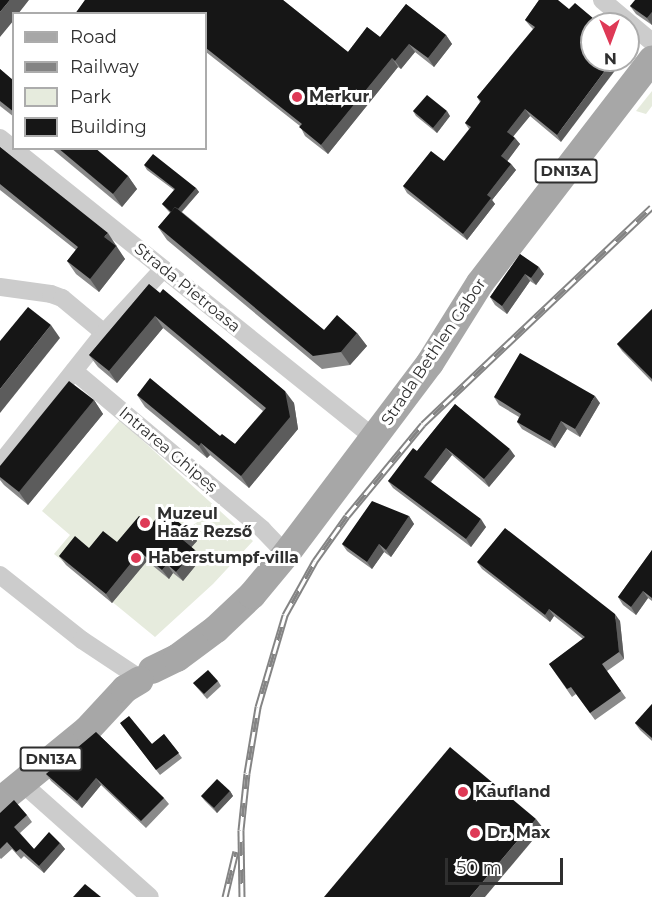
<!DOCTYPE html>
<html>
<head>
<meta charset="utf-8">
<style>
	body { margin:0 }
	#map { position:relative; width:652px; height:897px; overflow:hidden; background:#fff; font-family:Montserrat,sans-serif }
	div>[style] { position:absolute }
	.green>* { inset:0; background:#e6ebdd }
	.minor>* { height:18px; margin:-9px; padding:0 9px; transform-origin:9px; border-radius:9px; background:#ccc }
	.primary>* { height:28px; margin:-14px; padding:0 14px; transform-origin:14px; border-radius:14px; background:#a7a7a7 }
	.rail>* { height:7px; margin-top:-3.5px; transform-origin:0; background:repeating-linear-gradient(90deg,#fff 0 14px,#848484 0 28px); box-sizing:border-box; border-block:2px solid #848484 }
	.wall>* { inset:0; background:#8a8a8a }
	.shaded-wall>* { inset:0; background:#5c5c5c }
	.building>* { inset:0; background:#161616 }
	.dots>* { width:16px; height:16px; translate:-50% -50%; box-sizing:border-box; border:3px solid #fff; border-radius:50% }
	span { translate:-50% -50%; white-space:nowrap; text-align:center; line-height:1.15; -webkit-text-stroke:6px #fff; paint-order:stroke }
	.shield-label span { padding:2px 4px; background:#fff; border:2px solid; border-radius:4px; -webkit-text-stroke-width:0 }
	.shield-label { font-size:15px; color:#2f2f2f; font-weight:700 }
	.poi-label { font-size:16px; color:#2f2f2f; font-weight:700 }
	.left { translate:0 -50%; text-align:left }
	.street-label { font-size:16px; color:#2f2f2f }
	.legend { position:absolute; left:12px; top:12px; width:195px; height:138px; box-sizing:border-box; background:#fff; border:2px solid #acacac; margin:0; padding:8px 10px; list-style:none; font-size:18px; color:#2f2f2f }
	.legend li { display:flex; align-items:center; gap:12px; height:30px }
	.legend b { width:30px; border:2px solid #acacac }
	.north { position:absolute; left:580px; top:12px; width:60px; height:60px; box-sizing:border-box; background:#fff; border:2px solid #acacac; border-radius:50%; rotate:179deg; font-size:16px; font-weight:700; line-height:24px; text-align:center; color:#2f2f2f }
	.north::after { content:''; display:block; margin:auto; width:21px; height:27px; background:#de3956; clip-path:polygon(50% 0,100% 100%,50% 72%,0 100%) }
	.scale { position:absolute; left:445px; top:858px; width:118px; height:27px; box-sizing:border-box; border:3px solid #2f2f2f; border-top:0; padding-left:8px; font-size:18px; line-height:21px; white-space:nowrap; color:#2f2f2f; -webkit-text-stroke:4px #fff; paint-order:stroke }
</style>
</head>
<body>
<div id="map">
	<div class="green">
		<div style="clip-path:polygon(652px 91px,652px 106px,646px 114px,636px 111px)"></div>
		<div style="clip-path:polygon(120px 420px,253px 541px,213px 584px,155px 637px,54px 554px,70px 535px,42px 511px)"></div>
	</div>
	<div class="minor">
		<div style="left:602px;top:0;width:65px;rotate:40deg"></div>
		<div style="left:0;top:138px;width:480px;rotate:38.7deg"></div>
		<div style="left:0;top:287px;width:51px;rotate:7.8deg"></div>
		<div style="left:51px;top:294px;width:12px;rotate:20deg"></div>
		<div style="left:62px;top:298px;width:55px;rotate:39.8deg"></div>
		<div style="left:74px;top:371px;width:246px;rotate:40deg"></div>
		<div style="left:262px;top:529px;width:35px;rotate:46deg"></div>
		<div style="left:0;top:464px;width:167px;rotate:-51.6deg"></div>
		<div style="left:104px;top:333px;width:87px;rotate:-47.3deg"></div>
		<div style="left:0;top:575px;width:105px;rotate:38.4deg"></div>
		<div style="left:82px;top:640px;width:71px;rotate:33.5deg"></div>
		<div style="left:22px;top:783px;width:171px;rotate:41.7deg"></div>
	</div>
	<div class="primary">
		<div style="left:152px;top:670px;width:28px;rotate:-26deg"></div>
		<div style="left:177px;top:658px;width:49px;rotate:-36.6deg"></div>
		<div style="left:216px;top:629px;width:50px;rotate:-43.4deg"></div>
		<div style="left:252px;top:595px;width:53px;rotate:-50.3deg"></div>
		<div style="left:286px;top:554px;width:239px;rotate:-53deg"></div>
		<div style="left:430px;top:363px;width:94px;rotate:-58deg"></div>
		<div style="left:480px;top:283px;width:282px;rotate:-52.4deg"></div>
		<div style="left:0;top:801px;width:112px;rotate:-39.2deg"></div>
		<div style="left:87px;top:730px;width:56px;rotate:-47.2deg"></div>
		<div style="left:125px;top:689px;width:17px;rotate:-31deg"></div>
	</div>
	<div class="rail">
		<div style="left:225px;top:897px;width:47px;rotate:-76.6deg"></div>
		<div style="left:242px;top:897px;width:67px;rotate:-90.9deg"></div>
		<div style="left:241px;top:830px;width:57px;rotate:-84deg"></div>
		<div style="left:247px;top:773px;width:67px;rotate:-80.5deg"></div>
		<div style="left:258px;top:707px;width:96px;rotate:-73.6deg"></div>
		<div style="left:285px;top:615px;width:62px;rotate:-60.9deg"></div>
		<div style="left:315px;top:561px;width:55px;rotate:-54.6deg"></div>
		<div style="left:347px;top:516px;width:119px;rotate:-50.4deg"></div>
		<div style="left:423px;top:424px;width:315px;rotate:-43.5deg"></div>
	</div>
	<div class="wall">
		<div style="clip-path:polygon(85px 0,283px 0,348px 52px,367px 27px,380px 37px,406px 4px,446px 35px,452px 44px,434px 67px,415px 52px,401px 69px,398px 67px,328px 154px,305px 136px,300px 126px,206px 52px,206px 14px,75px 14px)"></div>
		<div style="clip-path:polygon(539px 0,561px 142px,530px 116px,513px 136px,520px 144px,507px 161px,511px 164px,516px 170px,492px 200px,495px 204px,467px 240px,407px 193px,403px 186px,444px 161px,469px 129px,465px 123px,480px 102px,477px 97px,533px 29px,530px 26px,525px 20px)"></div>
		<div style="clip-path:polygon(652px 0,652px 25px,636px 14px,630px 6px)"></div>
		<div style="clip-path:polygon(0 69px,14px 81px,14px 117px,0 106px)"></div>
		<div style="clip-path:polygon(413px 111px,450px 116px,437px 133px,416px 116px)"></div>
		<div style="clip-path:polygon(0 147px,117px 246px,116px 247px,125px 259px,99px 292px,76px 274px,67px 261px,76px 250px,0 190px)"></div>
		<div style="clip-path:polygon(51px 148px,95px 148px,128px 176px,137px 189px,122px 207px)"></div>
		<div style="clip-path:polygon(144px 165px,196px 188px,199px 192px,182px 212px,324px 330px,357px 333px,367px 346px,350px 365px,322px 369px,167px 240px,158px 227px,170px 213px,162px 204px,174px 190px,147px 170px)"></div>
		<div style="clip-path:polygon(520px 254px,544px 274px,536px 285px,530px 281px,507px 314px,495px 305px,490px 297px)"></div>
		<div style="clip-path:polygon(149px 284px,294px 403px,298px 429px,249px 488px,210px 455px,207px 458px,145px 407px,137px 395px,220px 436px,235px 444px,263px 411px,163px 328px,117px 383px,98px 367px,89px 355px)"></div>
		<div style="clip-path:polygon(652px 309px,652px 382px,622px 351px,617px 344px)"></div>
		<div style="clip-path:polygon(494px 397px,600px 403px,580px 437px,567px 429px,555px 448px,522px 429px,517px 422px,519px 417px,499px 405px)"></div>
		<div style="clip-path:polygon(94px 400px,103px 414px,28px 505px,4px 485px,0 480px,0 466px)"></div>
		<div style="clip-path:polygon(455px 404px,515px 456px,489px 487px,452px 455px,431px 482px,486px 527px,471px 547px,393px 488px,388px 481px,417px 451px)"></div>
		<div style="clip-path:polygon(409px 516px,414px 524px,391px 557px,384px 552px,372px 569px,347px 551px,342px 544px)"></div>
		<div style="clip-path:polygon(190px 531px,197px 541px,191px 547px,201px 559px,183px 581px,173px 573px,169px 579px,147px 561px,112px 603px,66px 565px,59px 556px,89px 548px,117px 542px)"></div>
		<div style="clip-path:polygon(652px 550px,652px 601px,648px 598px,636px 615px,623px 605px,618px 597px)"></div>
		<div style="clip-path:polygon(477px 562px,620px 621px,624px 659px,607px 671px,626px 698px,595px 720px,576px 694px,572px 697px,549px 664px,583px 639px,554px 616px,550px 622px,482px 569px)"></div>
		<div style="clip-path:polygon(218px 681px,221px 686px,207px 699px,193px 683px)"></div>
		<div style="clip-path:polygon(652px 704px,652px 741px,640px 730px,635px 723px)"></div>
		<div style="clip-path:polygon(120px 723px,152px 744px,164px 734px,182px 758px,160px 775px)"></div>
		<div style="clip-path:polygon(96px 732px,164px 798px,169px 804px,146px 828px,101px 785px,82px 808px,51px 781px,46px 774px)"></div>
		<div style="clip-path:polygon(230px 791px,233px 796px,217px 813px,205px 801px,201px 796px)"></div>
		<div style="clip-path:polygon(0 813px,27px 815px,32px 822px,20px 833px,34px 849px,60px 843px,65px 849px,44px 873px,24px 856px,21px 859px,12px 849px,1px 859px,0 858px)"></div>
	</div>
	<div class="shaded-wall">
		<div style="clip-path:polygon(10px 0,29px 0,18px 14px,14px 14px,14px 20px,0 37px,0 12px)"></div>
		<div style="clip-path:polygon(652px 12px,652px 25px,647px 18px)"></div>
		<div style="clip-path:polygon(446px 35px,452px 44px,434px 67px,428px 58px)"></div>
		<div style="clip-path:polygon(631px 36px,635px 43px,628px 53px,628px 40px)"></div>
		<div style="clip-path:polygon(409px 44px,415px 52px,401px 69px,395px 61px)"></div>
		<div style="clip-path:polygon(392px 58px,398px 67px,328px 154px,321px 145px)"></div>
		<div style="clip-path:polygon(613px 60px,623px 60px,561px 142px,557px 135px)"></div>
		<div style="clip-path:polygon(525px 109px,530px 116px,512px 138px,507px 132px)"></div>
		<div style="clip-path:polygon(447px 111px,450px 116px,437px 133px,433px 128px)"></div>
		<div style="clip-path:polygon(515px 138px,520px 144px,506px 163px,501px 156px)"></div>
		<div style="clip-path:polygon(511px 164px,516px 170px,492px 200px,495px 204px,467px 240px,463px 234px,487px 195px)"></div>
		<div style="clip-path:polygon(128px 176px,137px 189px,122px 207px,113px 194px)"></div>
		<div style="clip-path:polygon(196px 188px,199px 192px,176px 218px,173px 214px)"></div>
		<div style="clip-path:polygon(108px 233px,125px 259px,99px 292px,90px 279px,104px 237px)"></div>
		<div style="clip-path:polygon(539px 267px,544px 274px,536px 285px,531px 278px)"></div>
		<div style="clip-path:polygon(525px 274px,530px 281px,507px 314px,502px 306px)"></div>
		<div style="clip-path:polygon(155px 316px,163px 328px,117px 383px,109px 371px)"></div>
		<div style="clip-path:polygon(51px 325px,60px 338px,0 413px,0 389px)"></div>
		<div style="clip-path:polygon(357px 333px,367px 346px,350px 365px,341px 352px)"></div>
		<div style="clip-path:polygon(285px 391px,294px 403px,298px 429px,249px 488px,241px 476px)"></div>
		<div style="clip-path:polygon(595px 396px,600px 403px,580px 437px,575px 429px)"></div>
		<div style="clip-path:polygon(94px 400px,103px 414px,28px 505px,19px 492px)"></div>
		<div style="clip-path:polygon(561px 421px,567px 429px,555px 448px,550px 441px)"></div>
		<div style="clip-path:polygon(201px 443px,210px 455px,207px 458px,199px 446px)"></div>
		<div style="clip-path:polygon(446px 448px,452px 455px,429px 484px,424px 477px)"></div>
		<div style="clip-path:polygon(510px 449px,515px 456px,489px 487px,484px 479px)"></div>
		<div style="clip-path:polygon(409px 516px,414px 524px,391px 557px,386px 550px)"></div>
		<div style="clip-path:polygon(481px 519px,486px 527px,471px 547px,466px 539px)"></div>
		<div style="clip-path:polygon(190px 531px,197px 541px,189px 550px,183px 540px)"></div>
		<div style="clip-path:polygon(379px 544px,384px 552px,372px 569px,367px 562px)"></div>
		<div style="clip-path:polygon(195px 550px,201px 559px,183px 581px,176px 572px)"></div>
		<div style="clip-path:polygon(140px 552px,147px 561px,112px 603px,106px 594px)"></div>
		<div style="clip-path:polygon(167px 564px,173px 573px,169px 579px,162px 570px)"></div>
		<div style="clip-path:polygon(643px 591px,648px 598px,636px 615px,631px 607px)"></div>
		<div style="clip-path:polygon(549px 609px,554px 616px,550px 622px,545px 615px)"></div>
		<div style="clip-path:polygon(615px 614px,620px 621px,624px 659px,619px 652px)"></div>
		<div style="clip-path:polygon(96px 778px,101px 785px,82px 808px,77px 801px)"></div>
		<div style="clip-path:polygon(230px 791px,233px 796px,217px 813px,214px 808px)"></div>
		<div style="clip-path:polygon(536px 819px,543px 828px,485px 897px,470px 897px)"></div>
		<div style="clip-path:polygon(60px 843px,65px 849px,44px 873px,39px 866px)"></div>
	</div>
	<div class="building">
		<div style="clip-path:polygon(0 0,10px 0,0 12px)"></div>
		<div style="clip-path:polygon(85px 0,283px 0,348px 52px,367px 27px,380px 37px,406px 4px,446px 35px,428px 58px,409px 44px,395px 61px,392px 58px,321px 145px,299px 127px,302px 124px,206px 48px,206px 14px,75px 14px)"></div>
		<div style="clip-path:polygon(539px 0,558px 0,569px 9px,575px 3px,600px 24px,592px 24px,592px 60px,613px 60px,557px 135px,525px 109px,507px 132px,515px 138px,501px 156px,511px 164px,487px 195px,491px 198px,463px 234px,403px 186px,431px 151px,444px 161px,471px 127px,465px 123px,481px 101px,477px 97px,535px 27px,525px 20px)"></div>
		<div style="clip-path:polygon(635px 0,652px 0,652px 12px,647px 18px,630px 6px)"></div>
		<div style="clip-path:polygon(0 69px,14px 81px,14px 112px,0 101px)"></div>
		<div style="clip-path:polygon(427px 95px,447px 111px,433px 128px,413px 111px)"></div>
		<div style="clip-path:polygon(0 147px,108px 233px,104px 237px,116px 246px,90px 279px,67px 261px,78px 247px,0 184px)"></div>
		<div style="clip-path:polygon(58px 148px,95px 148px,128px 176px,113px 194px)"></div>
		<div style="clip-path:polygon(153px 154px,196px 188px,178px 209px,175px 207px,171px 212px,162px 204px,175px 189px,144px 165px)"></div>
		<div style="clip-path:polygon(175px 207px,324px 330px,337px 315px,357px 333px,341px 352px,313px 356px,158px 227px)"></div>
		<div style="clip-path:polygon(520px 254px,539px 267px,531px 278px,525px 274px,502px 306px,490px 297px)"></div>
		<div style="clip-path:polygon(149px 284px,160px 293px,163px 289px,285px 391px,290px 417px,241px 476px,201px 443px,199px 446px,137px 395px,150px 378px,220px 436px,222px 434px,235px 444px,266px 408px,155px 316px,109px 371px,89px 355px)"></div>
		<div style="clip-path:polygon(28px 307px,51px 325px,0 389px,0 341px)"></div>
		<div style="clip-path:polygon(652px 309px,652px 379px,617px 344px)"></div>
		<div style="clip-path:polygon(520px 353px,595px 396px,575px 429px,561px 421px,550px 441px,517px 422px,521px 414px,494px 397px)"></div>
		<div style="clip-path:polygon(69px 381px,94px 400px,19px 492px,0 477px,0 466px)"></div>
		<div style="clip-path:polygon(455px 404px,510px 449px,484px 479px,446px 448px,424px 477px,481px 519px,466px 539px,388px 481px,413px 448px,417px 451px)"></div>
		<div style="clip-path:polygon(372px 501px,409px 516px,386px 550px,379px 544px,367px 562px,342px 544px)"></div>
		<div style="clip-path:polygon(163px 510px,190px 531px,183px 540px,195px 550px,176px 572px,167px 564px,162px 570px,140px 552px,106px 594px,59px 556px,75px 536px,89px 548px,103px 531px,117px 542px,139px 516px,151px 525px)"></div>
		<div style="clip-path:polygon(505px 528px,615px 614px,619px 652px,602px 664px,621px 691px,590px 713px,571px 687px,567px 689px,549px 664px,585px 637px,549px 609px,545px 615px,477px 562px)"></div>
		<div style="clip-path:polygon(652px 550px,652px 598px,643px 591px,631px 607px,618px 597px)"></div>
		<div style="clip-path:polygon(208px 670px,218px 681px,204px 694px,193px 683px)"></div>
		<div style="clip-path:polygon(652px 704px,652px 738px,635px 723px)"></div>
		<div style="clip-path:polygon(129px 716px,152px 744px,164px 734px,179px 753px,156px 770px,120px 723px)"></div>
		<div style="clip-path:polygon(96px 732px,164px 798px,141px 821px,96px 778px,77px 801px,46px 774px)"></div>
		<div style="clip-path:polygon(450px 747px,536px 819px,470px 897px,324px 897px)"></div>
		<div style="clip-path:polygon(217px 779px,230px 791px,214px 808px,201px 796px)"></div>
		<div style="clip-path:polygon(14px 800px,27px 815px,14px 827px,34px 849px,49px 832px,60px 843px,39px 866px,20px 849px,16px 852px,7px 842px,0 849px,0 813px)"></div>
		<div style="clip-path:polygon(85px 884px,101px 897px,73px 897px)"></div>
	</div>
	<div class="dots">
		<div style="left:297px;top:97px;background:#de3956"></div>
		<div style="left:145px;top:523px;background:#de3956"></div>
		<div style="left:136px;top:558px;background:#de3956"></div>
		<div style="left:463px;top:792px;background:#de3956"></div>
		<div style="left:475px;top:833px;background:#de3956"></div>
	</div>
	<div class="shield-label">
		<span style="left:566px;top:171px">DN13A</span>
		<span style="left:51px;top:759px">DN13A</span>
	</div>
	<div class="poi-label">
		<span class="left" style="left:309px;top:97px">Merkur</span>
		<span class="left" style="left:157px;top:523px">Muzeul<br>Haáz Rezső</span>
		<span class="left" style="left:148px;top:558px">Haberstumpf-villa</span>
		<span class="left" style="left:475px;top:792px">Kaufland</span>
		<span class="left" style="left:487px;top:833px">Dr. Max</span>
	</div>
	<div class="street-label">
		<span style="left:187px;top:288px;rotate:39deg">Strada Pietroasa</span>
		<span style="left:434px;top:352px;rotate:-56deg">Strada Bethlen Gábor</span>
		<span style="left:168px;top:450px;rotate:40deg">Intrarea Ghipeș</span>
	</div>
	<ul class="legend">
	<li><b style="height:8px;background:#a7a7a7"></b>Road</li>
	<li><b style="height:8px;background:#848484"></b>Railway</li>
	<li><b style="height:16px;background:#e6ebdd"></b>Park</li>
	<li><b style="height:16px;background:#161616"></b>Building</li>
	</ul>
	<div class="north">N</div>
	<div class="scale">50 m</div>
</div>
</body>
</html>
